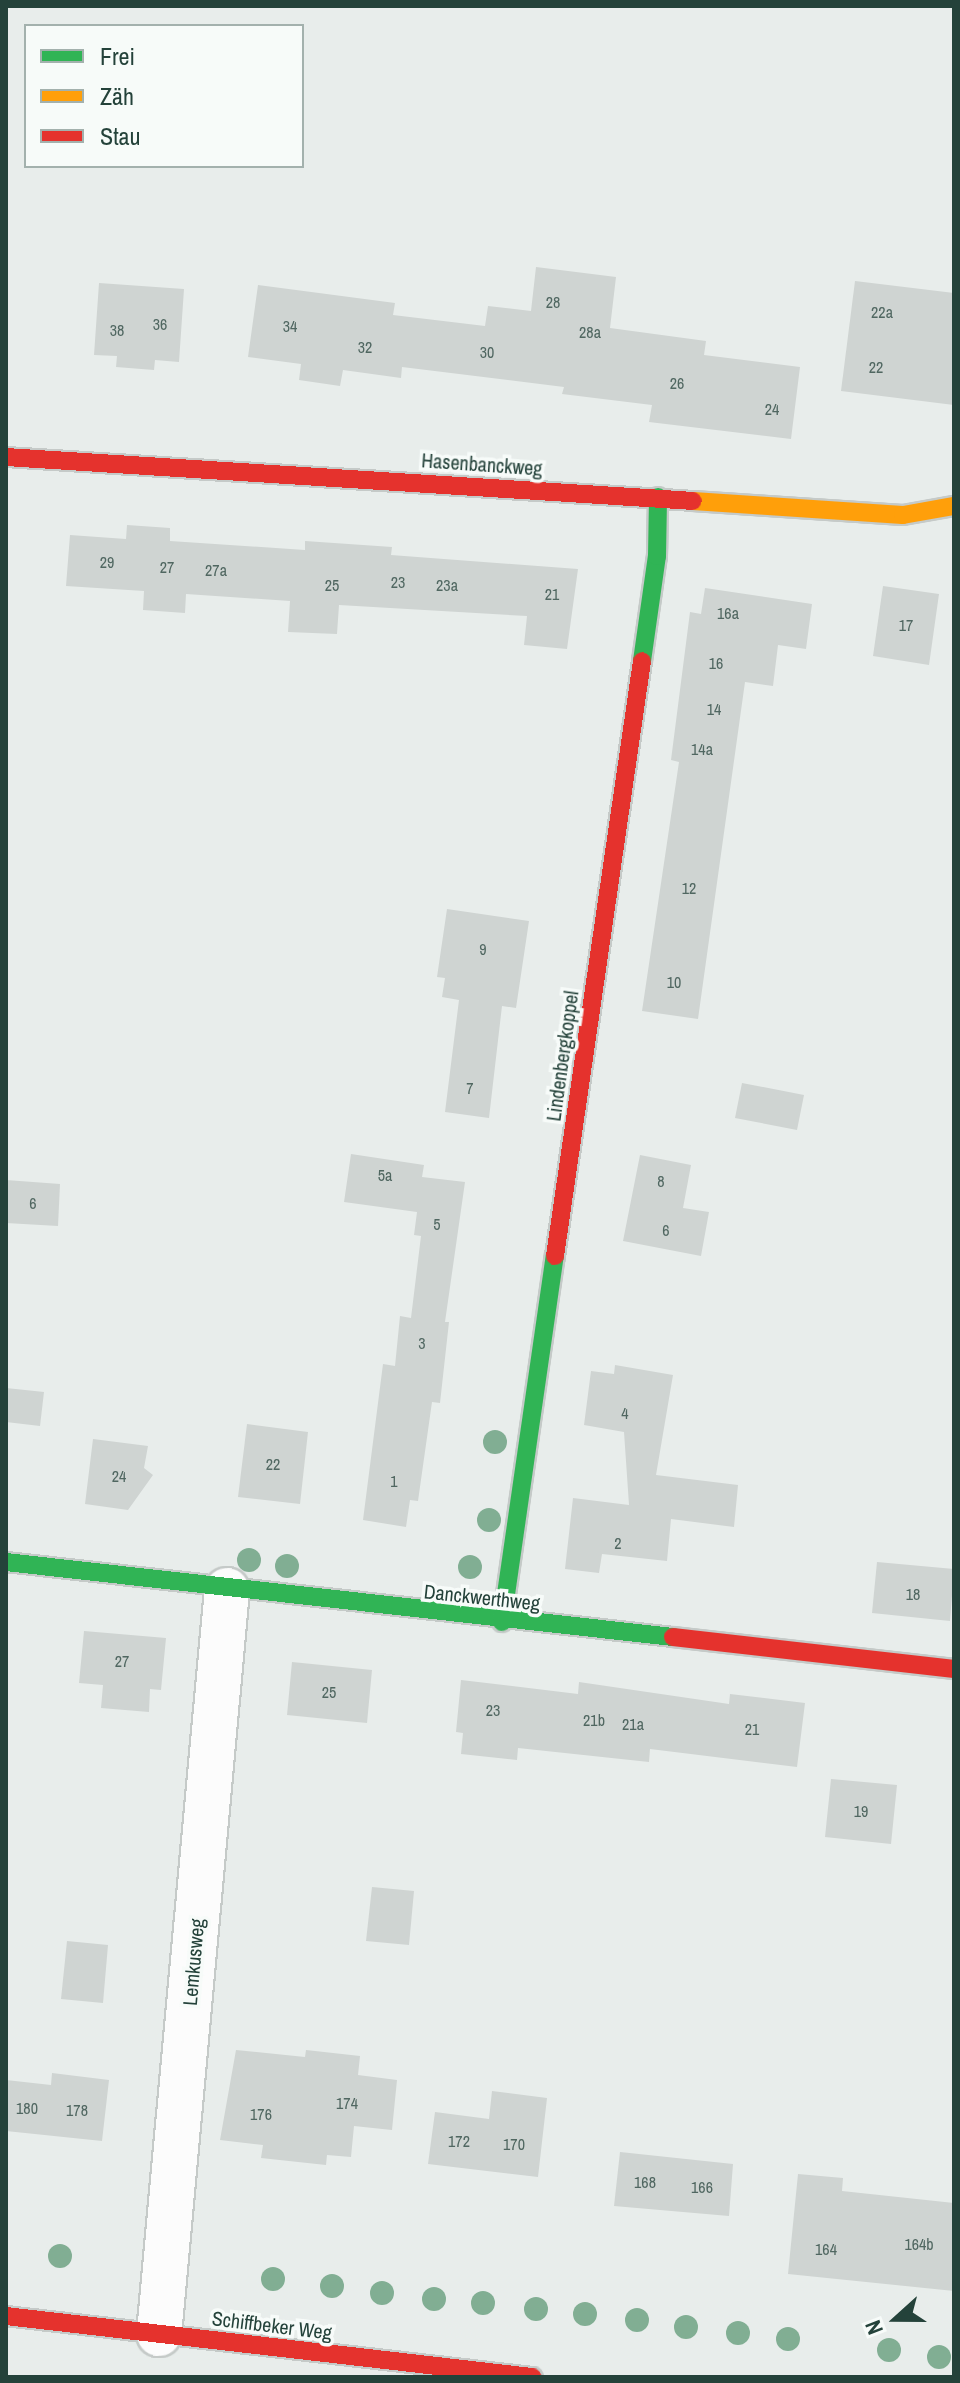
<!DOCTYPE html>
<html>
<head>
<meta charset="utf-8">
<style>
	body { margin:0 }
	#map { position:relative; width:960px; height:2383px; overflow:hidden; background:#e8edeb; font-family:"Archivo Narrow",sans-serif }
	div>[style] { position:absolute }
	.building>* { inset:0; background:#cfd4d2 }
	.roads { filter:drop-shadow(2px 0 #c5cac8) drop-shadow(-2px 0 #c5cac8) drop-shadow(0 2px #c5cac8) drop-shadow(0 -2px #c5cac8) }
	.street>* { height:44px; margin:-22px; padding:0 22px; transform-origin:22px; border-radius:22px; background:#fcfcfc }
	.fast>* { height:18px; margin:-9px; padding:0 9px; transform-origin:9px; border-radius:9px; background:#30b455 }
	.slow>* { height:18px; margin:-9px; padding:0 9px; transform-origin:9px; border-radius:9px; background:#ff9f0a }
	.jam>* { height:18px; margin:-9px; padding:0 9px; transform-origin:9px; border-radius:9px; background:#e5322d }
	.trees>* { width:24px; height:24px; margin:-12px; border-radius:50%; background:#81ae93 }
	span { translate:-50% -50%; white-space:nowrap; text-align:center; line-height:1.15; -webkit-text-stroke:7px #f7fbf9; paint-order:stroke }
	.number-label { font-size:16px; color:#506761 }
	.number-label span { -webkit-text-stroke-width:0 }
	.street-label { font-size:20px; color:#24423a }
	.frame { position:absolute; inset:0; border:8px solid #24423a; pointer-events:none }
	.legend { position:absolute; left:24px; top:24px; width:280px; height:144px; box-sizing:border-box; background:#f7fbf9; border:2px solid #a3b1ad; margin:0; padding:10px 14px; list-style:none; font-size:24px; color:#24423a }
	.legend li { display:flex; align-items:center; gap:16px; height:40px }
	.legend b { width:40px; border:2px solid #a3b1ad }
	.north { position:absolute; left:856px; top:2279px; width:80px; height:80px; -webkit-text-stroke:6px #f7fbf9; paint-order:stroke; rotate:249deg; font-size:22px; font-weight:700; line-height:32px; text-align:center; color:#24423a }
	.north::after { content:''; display:block; margin:auto; width:28px; height:36px; background:#24423a; clip-path:polygon(50% 0,100% 100%,50% 72%,0 100%) }
</style>
</head>
<body>
<div id="map">
	<div class="building">
		<div style="clip-path:polygon(536px 267px,616px 277px,610px 328px,706px 341px,704px 355px,800px 367px,791px 439px,649px 422px,652px 405px,562px 394px,564px 387px,402px 367px,401px 378px,343px 370px,340px 386px,299px 380px,301px 364px,248px 357px,258px 285px,395px 303px,393px 315px,485px 326px,488px 306px,531px 311px)"></div>
		<div style="clip-path:polygon(855px 281px,954px 293px,954px 405px,841px 391px)"></div>
		<div style="clip-path:polygon(99px 283px,184px 289px,179px 362px,155px 360px,154px 370px,116px 367px,117px 356px,94px 355px)"></div>
		<div style="clip-path:polygon(127px 525px,170px 528px,170px 541px,305px 550px,305px 541px,392px 547px,391px 555px,578px 569px,567px 649px,524px 645px,527px 616px,339px 605px,337px 634px,288px 632px,290px 601px,186px 594px,185px 613px,143px 610px,144px 591px,66px 586px,70px 535px,126px 539px)"></div>
		<div style="clip-path:polygon(883px 586px,939px 594px,929px 665px,873px 656px)"></div>
		<div style="clip-path:polygon(705px 588px,812px 604px,806px 649px,778px 645px,773px 686px,745px 682px,698px 1019px,642px 1011px,679px 762px,671px 760px,690px 612px,701px 614px)"></div>
		<div style="clip-path:polygon(447px 909px,529px 921px,516px 1008px,502px 1006px,489px 1118px,445px 1112px,459px 1000px,442px 997px,445px 978px,437px 977px)"></div>
		<div style="clip-path:polygon(742px 1083px,804px 1095px,797px 1130px,735px 1118px)"></div>
		<div style="clip-path:polygon(351px 1154px,424px 1165px,422px 1177px,465px 1182px,445px 1322px,449px 1322px,440px 1403px,432px 1402px,418px 1501px,410px 1500px,406px 1527px,363px 1520px,383px 1364px,395px 1366px,400px 1316px,411px 1318px,421px 1236px,414px 1235px,417px 1212px,344px 1202px)"></div>
		<div style="clip-path:polygon(640px 1155px,691px 1165px,683px 1208px,709px 1212px,701px 1256px,623px 1241px)"></div>
		<div style="clip-path:polygon(6px 1180px,60px 1184px,58px 1226px,6px 1223px)"></div>
		<div style="clip-path:polygon(615px 1365px,673px 1375px,656px 1475px,738px 1485px,734px 1527px,671px 1519px,667px 1561px,602px 1554px,599px 1573px,565px 1569px,573px 1498px,629px 1505px,624px 1432px,584px 1425px,591px 1371px,614px 1374px)"></div>
		<div style="clip-path:polygon(6px 1388px,44px 1392px,40px 1426px,6px 1422px)"></div>
		<div style="clip-path:polygon(247px 1424px,308px 1432px,300px 1504px,238px 1497px)"></div>
		<div style="clip-path:polygon(93px 1439px,148px 1446px,144px 1468px,153px 1475px,128px 1510px,85px 1504px)"></div>
		<div style="clip-path:polygon(877px 1562px,954px 1569px,950px 1621px,872px 1613px)"></div>
		<div style="clip-path:polygon(84px 1631px,166px 1638px,161px 1690px,150px 1689px,149px 1712px,101px 1708px,103px 1685px,79px 1683px)"></div>
		<div style="clip-path:polygon(292px 1662px,372px 1670px,367px 1723px,287px 1715px)"></div>
		<div style="clip-path:polygon(461px 1680px,578px 1694px,579px 1682px,729px 1704px,730px 1694px,805px 1703px,797px 1767px,650px 1749px,649px 1762px,518px 1748px,517px 1760px,461px 1754px,463px 1733px,456px 1732px)"></div>
		<div style="clip-path:polygon(831px 1779px,897px 1785px,891px 1844px,825px 1837px)"></div>
		<div style="clip-path:polygon(372px 1887px,414px 1891px,409px 1945px,366px 1941px)"></div>
		<div style="clip-path:polygon(67px 1941px,108px 1945px,103px 2003px,61px 1999px)"></div>
		<div style="clip-path:polygon(236px 2050px,305px 2057px,306px 2050px,360px 2056px,358px 2075px,397px 2080px,392px 2130px,354px 2126px,351px 2157px,327px 2155px,326px 2165px,261px 2158px,263px 2145px,220px 2140px)"></div>
		<div style="clip-path:polygon(52px 2073px,109px 2080px,102px 2141px,6px 2131px,6px 2080px,51px 2085px)"></div>
		<div style="clip-path:polygon(492px 2091px,547px 2098px,538px 2177px,428px 2164px,435px 2112px,489px 2119px)"></div>
		<div style="clip-path:polygon(620px 2152px,733px 2164px,729px 2216px,614px 2206px)"></div>
		<div style="clip-path:polygon(798px 2174px,843px 2178px,842px 2191px,954px 2203px,954px 2291px,788px 2274px)"></div>
	</div>
	<div class="roads">
		<div class="street">
			<div style="left:159px;top:2334px;width:747px;rotate:-84.78deg"></div>
		</div>
		<div class="fast">
			<div style="left:642px;top:661px;width:106px;rotate:-81.9deg"></div>
			<div style="left:657px;top:556px;width:59px;rotate:-89deg"></div>
			<div style="left:6px;top:1562px;width:671px;rotate:6.42deg"></div>
			<div style="left:502px;top:1622px;width:370px;rotate:-81.8deg"></div>
		</div>
		<div class="slow">
			<div style="left:693px;top:501px;width:210px;rotate:3.8deg"></div>
			<div style="left:903px;top:515px;width:52px;rotate:-10deg"></div>
		</div>
		<div class="jam">
			<div style="left:6px;top:457px;width:688px;rotate:3.66deg"></div>
			<div style="left:555px;top:1256px;width:601px;rotate:-81.68deg"></div>
			<div style="left:673px;top:1637px;width:283px;rotate:6.5deg"></div>
			<div style="left:6px;top:2316px;width:530px;rotate:6.62deg"></div>
		</div>
	</div>
	<div class="trees">
		<div style="left:495px;top:1442px"></div>
		<div style="left:489px;top:1520px"></div>
		<div style="left:249px;top:1560px"></div>
		<div style="left:287px;top:1566px"></div>
		<div style="left:470px;top:1567px"></div>
		<div style="left:60px;top:2256px"></div>
		<div style="left:273px;top:2279px"></div>
		<div style="left:332px;top:2286px"></div>
		<div style="left:382px;top:2293px"></div>
		<div style="left:434px;top:2299px"></div>
		<div style="left:483px;top:2303px"></div>
		<div style="left:536px;top:2309px"></div>
		<div style="left:585px;top:2314px"></div>
		<div style="left:637px;top:2320px"></div>
		<div style="left:686px;top:2327px"></div>
		<div style="left:738px;top:2333px"></div>
		<div style="left:788px;top:2339px"></div>
		<div style="left:889px;top:2350px"></div>
		<div style="left:939px;top:2357px"></div>
	</div>
	<div class="number-label">
		<span style="left:553px;top:302px">28</span>
		<span style="left:882px;top:312px">22a</span>
		<span style="left:160px;top:324px">36</span>
		<span style="left:290px;top:326px">34</span>
		<span style="left:117px;top:330px">38</span>
		<span style="left:590px;top:332px">28a</span>
		<span style="left:365px;top:347px">32</span>
		<span style="left:487px;top:352px">30</span>
		<span style="left:876px;top:367px">22</span>
		<span style="left:677px;top:383px">26</span>
		<span style="left:772px;top:409px">24</span>
		<span style="left:107px;top:562px">29</span>
		<span style="left:167px;top:567px">27</span>
		<span style="left:216px;top:570px">27a</span>
		<span style="left:398px;top:582px">23</span>
		<span style="left:332px;top:585px">25</span>
		<span style="left:447px;top:585px">23a</span>
		<span style="left:552px;top:594px">21</span>
		<span style="left:728px;top:613px">16a</span>
		<span style="left:906px;top:625px">17</span>
		<span style="left:716px;top:663px">16</span>
		<span style="left:714px;top:709px">14</span>
		<span style="left:702px;top:749px">14a</span>
		<span style="left:689px;top:888px">12</span>
		<span style="left:483px;top:949px">9</span>
		<span style="left:674px;top:982px">10</span>
		<span style="left:470px;top:1088px">7</span>
		<span style="left:385px;top:1175px">5a</span>
		<span style="left:661px;top:1181px">8</span>
		<span style="left:33px;top:1203px">6</span>
		<span style="left:437px;top:1224px">5</span>
		<span style="left:666px;top:1230px">6</span>
		<span style="left:422px;top:1343px">3</span>
		<span style="left:625px;top:1413px">4</span>
		<span style="left:273px;top:1464px">22</span>
		<span style="left:119px;top:1476px">24</span>
		<span style="left:394px;top:1481px">1</span>
		<span style="left:618px;top:1543px">2</span>
		<span style="left:913px;top:1594px">18</span>
		<span style="left:122px;top:1661px">27</span>
		<span style="left:329px;top:1692px">25</span>
		<span style="left:493px;top:1710px">23</span>
		<span style="left:594px;top:1720px">21b</span>
		<span style="left:633px;top:1724px">21a</span>
		<span style="left:752px;top:1729px">21</span>
		<span style="left:861px;top:1811px">19</span>
		<span style="left:347px;top:2103px">174</span>
		<span style="left:27px;top:2108px">180</span>
		<span style="left:77px;top:2110px">178</span>
		<span style="left:261px;top:2114px">176</span>
		<span style="left:459px;top:2141px">172</span>
		<span style="left:514px;top:2144px">170</span>
		<span style="left:645px;top:2182px">168</span>
		<span style="left:702px;top:2187px">166</span>
		<span style="left:919px;top:2244px">164b</span>
		<span style="left:826px;top:2249px">164</span>
	</div>
	<div class="street-label">
		<span style="left:482px;top:464px;rotate:4deg">Hasenbanckweg</span>
		<span style="left:562px;top:1056px;rotate:-82deg">Lindenbergkoppel</span>
		<span style="left:482px;top:1597px;rotate:6deg">Danckwerthweg</span>
		<span style="left:193px;top:1962px;rotate:-85deg">Lemkusweg</span>
		<span style="left:272px;top:2325px;rotate:7deg">Schiffbeker Weg</span>
	</div>
	<div class="frame"></div>
	<ul class="legend">
	<li><b style="height:10px;background:#30b455"></b>Frei</li>
	<li><b style="height:10px;background:#ff9f0a"></b>Zäh</li>
	<li><b style="height:10px;background:#e5322d"></b>Stau</li>
	</ul>
	<div class="north">N</div>
</div>
</body>
</html>
